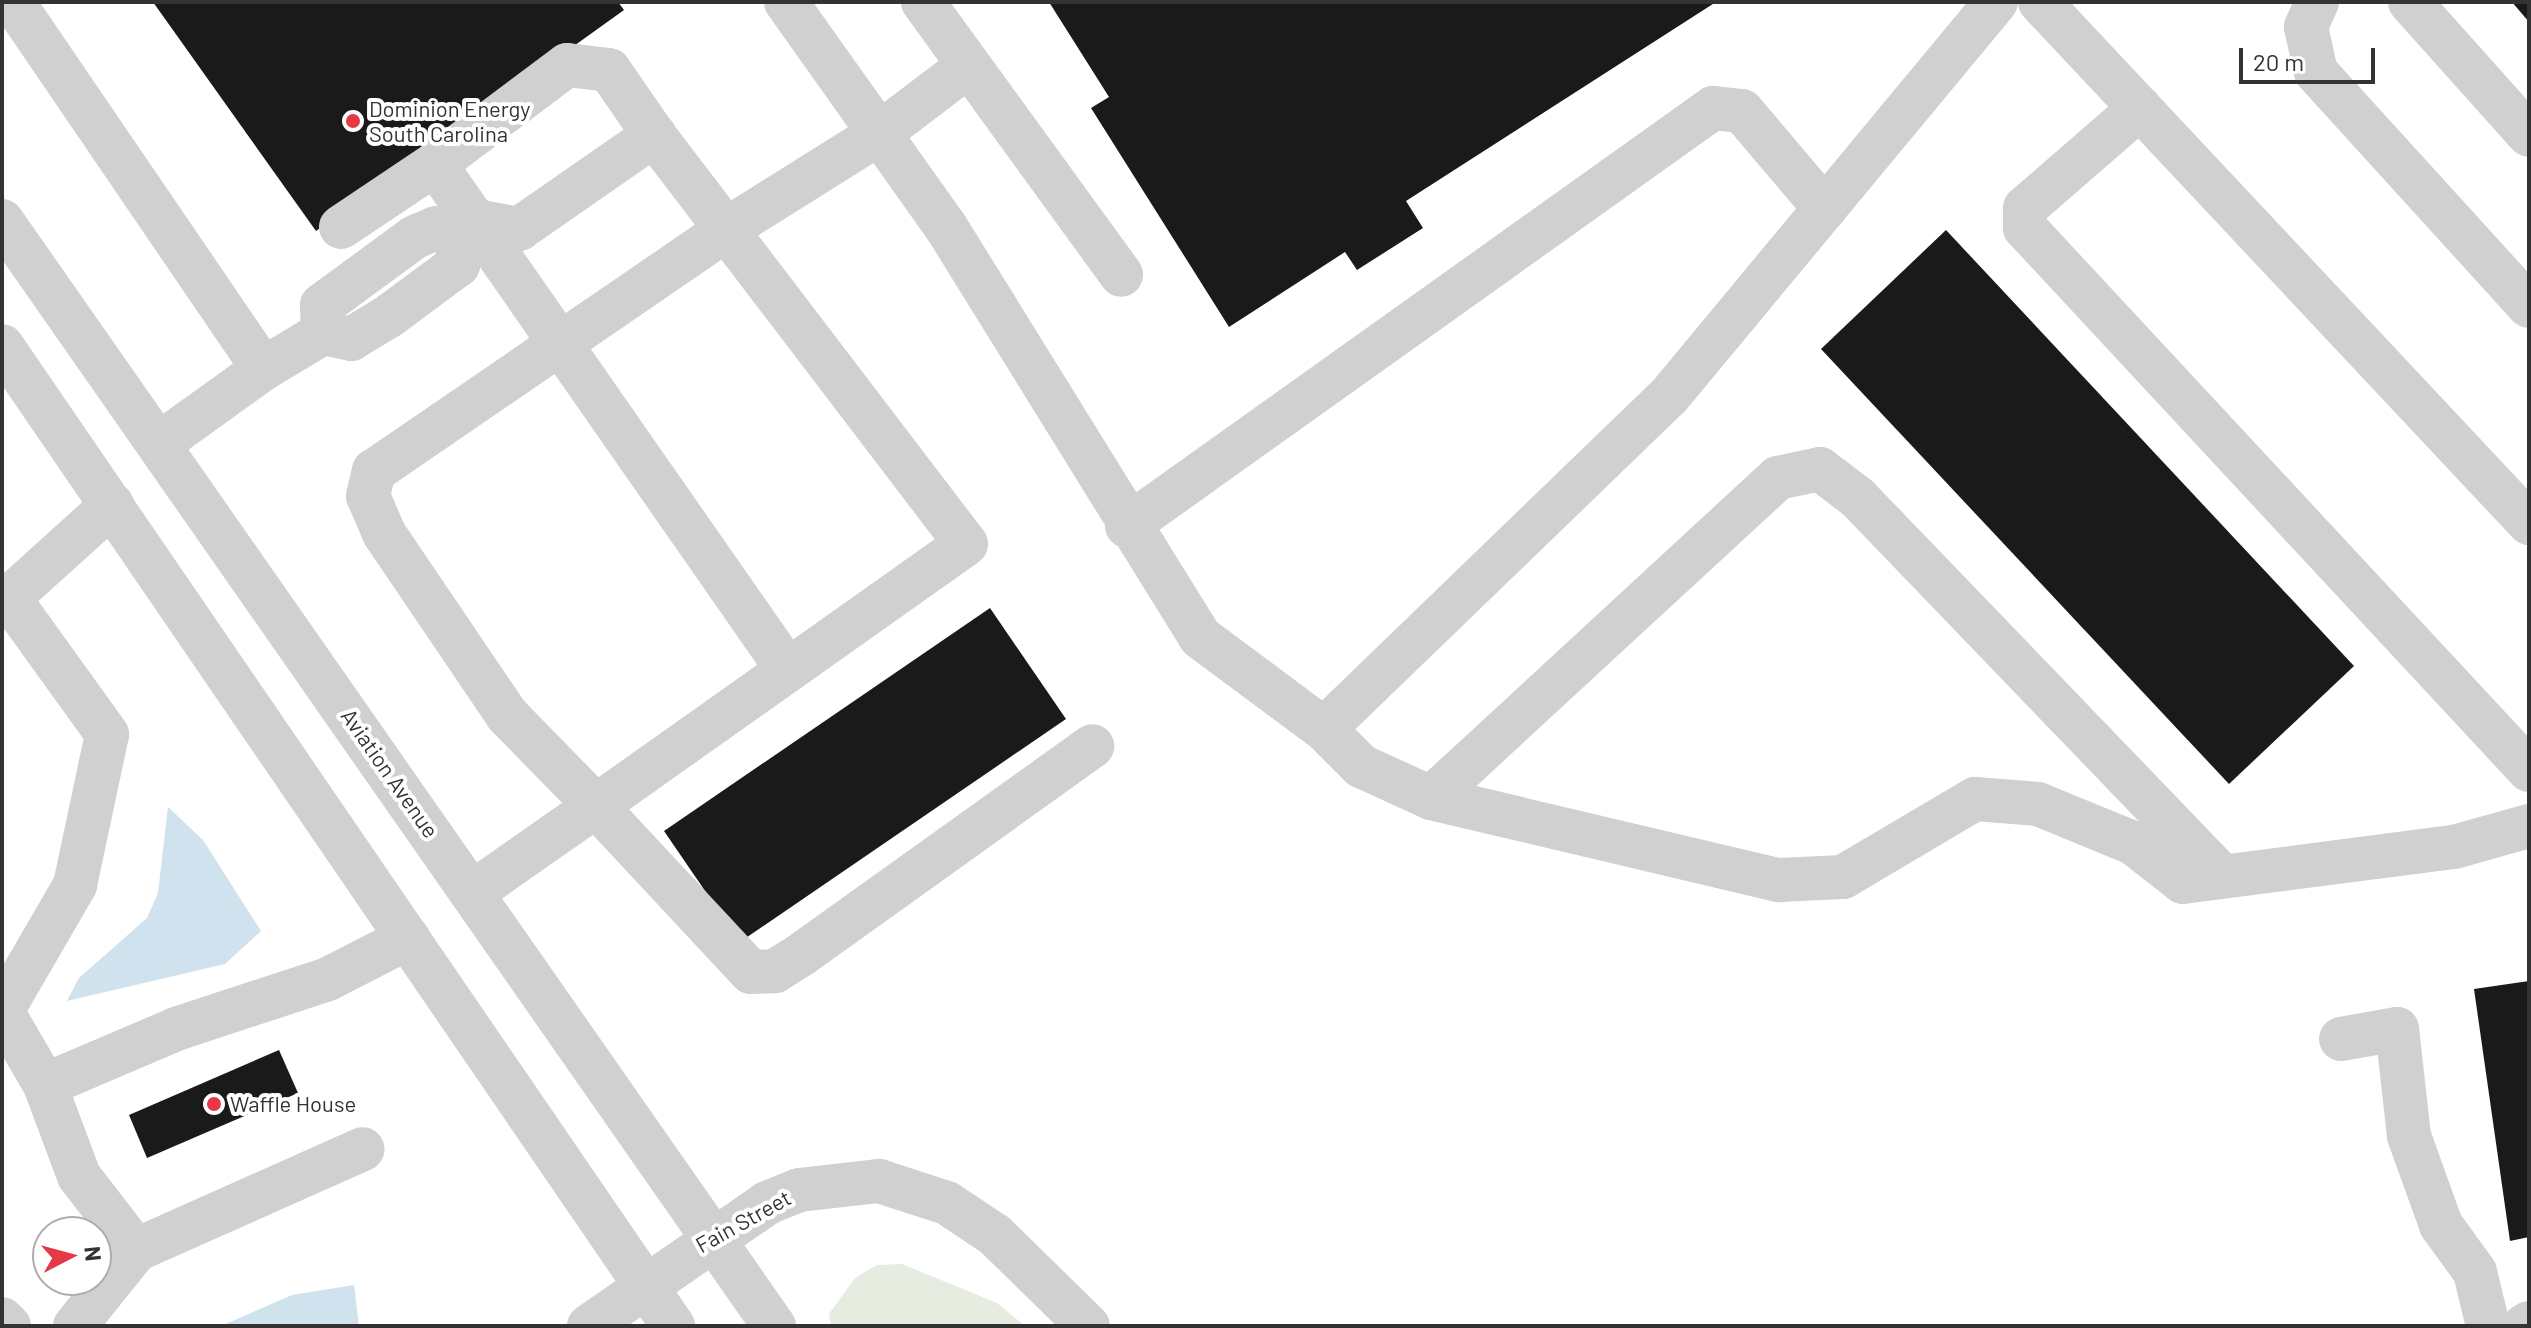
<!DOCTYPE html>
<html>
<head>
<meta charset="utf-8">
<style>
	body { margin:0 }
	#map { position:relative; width:2531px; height:1328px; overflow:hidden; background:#fff; font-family:Barlow,sans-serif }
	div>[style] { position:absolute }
	.green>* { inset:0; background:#e6ecdf }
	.water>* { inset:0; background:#cfe2ee }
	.building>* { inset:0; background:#1a1a1a }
	.minor>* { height:44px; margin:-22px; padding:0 22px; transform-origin:22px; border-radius:22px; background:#d0d0d0 }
	.dots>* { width:22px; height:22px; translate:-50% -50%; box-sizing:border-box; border:4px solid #fff; border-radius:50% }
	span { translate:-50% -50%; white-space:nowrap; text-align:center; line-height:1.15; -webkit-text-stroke:8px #fff; paint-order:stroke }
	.poi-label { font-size:22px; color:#333 }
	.left { translate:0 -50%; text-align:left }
	.street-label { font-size:22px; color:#333 }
	.frame { position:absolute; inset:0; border:4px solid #333; pointer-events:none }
	.north { position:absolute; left:32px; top:1216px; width:80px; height:80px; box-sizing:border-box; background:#fff; border:2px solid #adadad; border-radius:50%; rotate:84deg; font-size:22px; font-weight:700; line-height:32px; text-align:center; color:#333 }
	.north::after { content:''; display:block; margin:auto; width:28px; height:36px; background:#e63946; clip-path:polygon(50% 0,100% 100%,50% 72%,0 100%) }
	.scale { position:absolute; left:2239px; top:48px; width:136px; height:36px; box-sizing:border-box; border:4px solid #333; border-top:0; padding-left:10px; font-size:24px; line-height:28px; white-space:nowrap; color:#333; -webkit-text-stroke:6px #fff; paint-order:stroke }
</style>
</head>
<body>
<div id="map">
	<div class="green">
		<div style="clip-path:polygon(902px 1264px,997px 1303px,1025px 1326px,831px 1326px,829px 1314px,855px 1278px,877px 1265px)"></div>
	</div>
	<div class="water">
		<div style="clip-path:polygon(168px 807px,203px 840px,261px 931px,225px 964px,67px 1001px,79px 978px,147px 918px,158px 893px)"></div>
		<div style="clip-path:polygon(354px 1285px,359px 1326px,221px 1326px,292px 1295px)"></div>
	</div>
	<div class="building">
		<div style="clip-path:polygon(153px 2px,618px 2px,624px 10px,316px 231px)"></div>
		<div style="clip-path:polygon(1049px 2px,1716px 2px,1406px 201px,1423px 228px,1357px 270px,1345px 252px,1229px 327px,1091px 108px,1109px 97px)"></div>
		<div style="clip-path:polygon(2512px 2px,2529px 2px,2529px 22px)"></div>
		<div style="clip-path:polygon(1946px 230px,2354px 666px,2229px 784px,1821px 349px)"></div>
		<div style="clip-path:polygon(990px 608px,1066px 719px,740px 942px,664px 831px)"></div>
		<div style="clip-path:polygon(2529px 981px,2529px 1237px,2510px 1241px,2474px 989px)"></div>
		<div style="clip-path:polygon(279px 1050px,298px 1093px,147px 1158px,129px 1115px)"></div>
	</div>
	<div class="minor">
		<div style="left:13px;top:2px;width:444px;rotate:55.7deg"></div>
		<div style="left:263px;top:369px;width:127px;rotate:144.3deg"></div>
		<div style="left:786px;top:2px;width:276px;rotate:54.6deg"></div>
		<div style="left:946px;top:227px;width:482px;rotate:58.2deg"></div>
		<div style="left:1200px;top:637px;width:154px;rotate:36.6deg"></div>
		<div style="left:1324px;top:729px;width:52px;rotate:45deg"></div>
		<div style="left:1361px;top:766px;width:77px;rotate:24.6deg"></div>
		<div style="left:1431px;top:798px;width:358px;rotate:13.3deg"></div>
		<div style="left:1779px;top:880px;width:64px;rotate:-2.7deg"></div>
		<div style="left:1843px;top:877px;width:153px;rotate:-30.6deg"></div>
		<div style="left:1975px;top:799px;width:63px;rotate:4.5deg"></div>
		<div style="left:2038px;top:804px;width:103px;rotate:22.3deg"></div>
		<div style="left:2133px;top:843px;width:63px;rotate:38deg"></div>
		<div style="left:2183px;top:882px;width:273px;rotate:-7.4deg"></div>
		<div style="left:2454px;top:847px;width:78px;rotate:-15.6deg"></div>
		<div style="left:923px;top:2px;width:337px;rotate:54deg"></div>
		<div style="left:2040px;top:2px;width:715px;rotate:46.81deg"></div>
		<div style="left:2317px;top:2px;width:27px;rotate:114deg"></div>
		<div style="left:2306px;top:27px;width:46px;rotate:77.5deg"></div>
		<div style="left:2316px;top:72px;width:316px;rotate:47.7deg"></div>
		<div style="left:2410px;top:2px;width:178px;rotate:48.2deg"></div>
		<div style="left:2140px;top:108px;width:152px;rotate:139deg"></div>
		<div style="left:2025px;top:208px;width:20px;rotate:90deg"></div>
		<div style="left:2025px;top:228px;width:740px;rotate:47.08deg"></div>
		<div style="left:654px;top:135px;width:79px;rotate:-124.7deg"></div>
		<div style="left:609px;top:70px;width:42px;rotate:-173.2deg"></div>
		<div style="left:567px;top:65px;width:165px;rotate:143.1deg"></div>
		<div style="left:435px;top:164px;width:616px;rotate:55.12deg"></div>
		<div style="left:2px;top:221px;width:1348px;rotate:55.06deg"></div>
		<div style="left:341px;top:227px;width:113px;rotate:-33.8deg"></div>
		<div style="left:323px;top:333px;width:28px;rotate:-92deg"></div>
		<div style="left:322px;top:305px;width:115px;rotate:-36.2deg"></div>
		<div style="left:415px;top:237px;width:23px;rotate:-23deg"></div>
		<div style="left:436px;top:228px;width:22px;rotate:16deg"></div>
		<div style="left:457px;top:234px;width:24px;rotate:-33deg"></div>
		<div style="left:477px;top:221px;width:43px;rotate:10.8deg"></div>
		<div style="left:519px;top:229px;width:165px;rotate:-34.8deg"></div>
		<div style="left:654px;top:135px;width:514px;rotate:52.66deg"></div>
		<div style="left:966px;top:544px;width:453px;rotate:144.7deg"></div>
		<div style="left:596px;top:806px;width:227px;rotate:47deg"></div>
		<div style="left:751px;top:972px;width:24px;rotate:-2deg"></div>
		<div style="left:775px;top:971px;width:32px;rotate:-32deg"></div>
		<div style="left:802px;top:954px;width:357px;rotate:-35.6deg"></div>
		<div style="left:2px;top:346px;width:1188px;rotate:55.6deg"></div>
		<div style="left:263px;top:369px;width:70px;rotate:-31deg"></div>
		<div style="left:323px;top:333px;width:29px;rotate:12deg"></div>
		<div style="left:351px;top:339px;width:44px;rotate:-31.2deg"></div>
		<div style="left:389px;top:316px;width:86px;rotate:-36.5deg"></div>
		<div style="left:458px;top:265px;width:31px;rotate:-92deg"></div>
		<div style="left:1127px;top:526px;width:720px;rotate:-35.5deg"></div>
		<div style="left:1713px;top:108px;width:29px;rotate:6deg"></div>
		<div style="left:1742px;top:111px;width:128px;rotate:49.7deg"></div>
		<div style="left:1324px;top:729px;width:479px;rotate:-44deg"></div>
		<div style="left:1669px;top:396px;width:512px;rotate:-50.31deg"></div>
		<div style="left:1431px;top:798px;width:472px;rotate:-42.7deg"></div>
		<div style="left:1778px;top:478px;width:43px;rotate:-12.1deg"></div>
		<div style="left:1820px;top:469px;width:48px;rotate:37.3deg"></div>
		<div style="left:1858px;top:498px;width:525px;rotate:46.08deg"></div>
		<div style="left:473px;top:892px;width:150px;rotate:-35deg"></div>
		<div style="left:596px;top:806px;width:127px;rotate:-134.4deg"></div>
		<div style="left:507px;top:715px;width:220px;rotate:-124.1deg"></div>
		<div style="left:384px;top:533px;width:40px;rotate:-113.4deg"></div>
		<div style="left:368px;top:496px;width:26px;rotate:-77deg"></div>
		<div style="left:374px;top:471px;width:428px;rotate:-34.4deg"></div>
		<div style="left:727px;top:229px;width:181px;rotate:-32.1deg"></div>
		<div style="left:880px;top:133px;width:111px;rotate:-37.3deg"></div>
		<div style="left:2341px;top:1039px;width:57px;rotate:-10.1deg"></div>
		<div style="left:2397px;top:1029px;width:108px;rotate:83.6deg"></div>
		<div style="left:2409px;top:1136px;width:95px;rotate:70.2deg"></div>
		<div style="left:2441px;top:1225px;width:58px;rotate:54.1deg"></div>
		<div style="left:2475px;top:1272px;width:56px;rotate:76.5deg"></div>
		<div style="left:45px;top:1085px;width:86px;rotate:-120.2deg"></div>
		<div style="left:2px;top:1011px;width:146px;rotate:-59.9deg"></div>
		<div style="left:75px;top:885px;width:154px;rotate:-78deg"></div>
		<div style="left:107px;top:734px;width:168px;rotate:-125.8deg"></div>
		<div style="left:9px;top:598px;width:139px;rotate:-42.1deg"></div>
		<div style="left:136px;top:1250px;width:248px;rotate:-24deg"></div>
		<div style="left:2px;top:1319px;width:10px;rotate:45deg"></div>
		<div style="left:75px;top:1326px;width:97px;rotate:-51.2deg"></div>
		<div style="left:136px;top:1250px;width:93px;rotate:-127.6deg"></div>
		<div style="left:79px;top:1176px;width:97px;rotate:-110.5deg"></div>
		<div style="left:45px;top:1085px;width:142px;rotate:-23.1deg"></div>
		<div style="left:176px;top:1029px;width:160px;rotate:-18.2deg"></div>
		<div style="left:328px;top:979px;width:90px;rotate:-27.1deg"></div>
		<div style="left:589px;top:1326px;width:216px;rotate:-34.6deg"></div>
		<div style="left:767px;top:1203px;width:35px;rotate:-22deg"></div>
		<div style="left:799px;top:1190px;width:81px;rotate:-6.4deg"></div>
		<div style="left:879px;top:1181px;width:71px;rotate:17.9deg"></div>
		<div style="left:947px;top:1203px;width:58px;rotate:33.7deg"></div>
		<div style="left:995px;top:1235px;width:130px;rotate:44.4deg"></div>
		<div style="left:2524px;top:1326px;width:6px;rotate:-31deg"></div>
	</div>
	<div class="dots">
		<div style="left:353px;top:121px;background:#e63946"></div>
		<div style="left:214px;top:1104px;background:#e63946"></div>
	</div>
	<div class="poi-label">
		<span class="left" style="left:369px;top:121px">Dominion Energy<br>South Carolina</span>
		<span class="left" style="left:230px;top:1104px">Waffle House</span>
	</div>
	<div class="street-label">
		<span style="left:390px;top:773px;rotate:55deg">Aviation Avenue</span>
		<span style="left:743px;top:1221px;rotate:-29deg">Fain Street</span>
	</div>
	<div class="frame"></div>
	<div class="north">N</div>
	<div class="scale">20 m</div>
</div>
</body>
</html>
